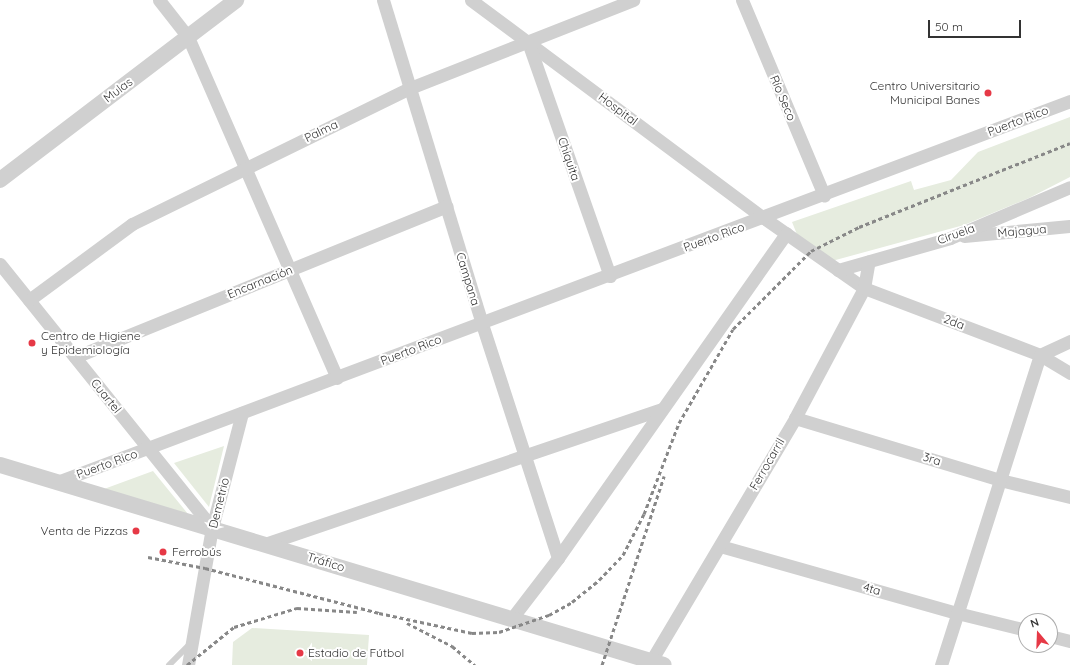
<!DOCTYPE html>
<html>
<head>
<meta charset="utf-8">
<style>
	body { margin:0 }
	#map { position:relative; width:1070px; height:665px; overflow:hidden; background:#fff; font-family:Quicksand,sans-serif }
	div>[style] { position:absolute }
	.green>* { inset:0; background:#e6ecdf }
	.service>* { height:6px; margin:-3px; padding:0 3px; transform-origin:3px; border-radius:3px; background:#d0d0d0 }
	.minor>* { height:13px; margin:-6.5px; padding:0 6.5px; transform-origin:6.5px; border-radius:6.5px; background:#d0d0d0 }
	.tertiary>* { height:16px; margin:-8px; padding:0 8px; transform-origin:8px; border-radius:8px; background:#d0d0d0 }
	.rail>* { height:3px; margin-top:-1.5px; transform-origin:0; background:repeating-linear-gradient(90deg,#888 0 4px,transparent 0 7px) }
	.dots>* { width:11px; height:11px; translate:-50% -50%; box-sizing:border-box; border:2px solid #fff; border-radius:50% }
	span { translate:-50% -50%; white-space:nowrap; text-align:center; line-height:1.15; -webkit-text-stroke:4px #fff; paint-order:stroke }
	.poi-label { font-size:12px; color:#333 }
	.right { translate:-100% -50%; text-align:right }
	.left { translate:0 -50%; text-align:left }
	.street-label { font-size:12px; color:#333 }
	.north { position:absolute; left:1018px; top:613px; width:40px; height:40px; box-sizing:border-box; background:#fff; border:1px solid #adadad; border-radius:50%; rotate:341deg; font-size:11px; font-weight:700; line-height:16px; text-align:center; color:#333 }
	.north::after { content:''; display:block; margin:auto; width:14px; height:18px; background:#e63946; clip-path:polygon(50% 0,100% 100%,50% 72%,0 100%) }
	.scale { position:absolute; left:928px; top:20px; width:93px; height:18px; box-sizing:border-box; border:2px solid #333; border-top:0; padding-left:5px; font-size:12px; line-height:14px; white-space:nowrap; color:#333; -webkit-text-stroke:3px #fff; paint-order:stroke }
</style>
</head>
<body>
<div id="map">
	<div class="green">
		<div style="clip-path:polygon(1070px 117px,1070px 177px,1029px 198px,964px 225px,832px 261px,798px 237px,792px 222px,911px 181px,914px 190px,951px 180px,978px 152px)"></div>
		<div style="clip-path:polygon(224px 446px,209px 507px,174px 463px)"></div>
		<div style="clip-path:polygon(153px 471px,188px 514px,104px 489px)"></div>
		<div style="clip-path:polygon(252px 628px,369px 635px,367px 665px,232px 665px,233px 642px)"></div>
	</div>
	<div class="service">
		<div style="left:169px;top:665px;width:28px;rotate:-45deg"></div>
	</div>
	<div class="minor">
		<div style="left:159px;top:0;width:47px;rotate:51.9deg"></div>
		<div style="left:188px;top:37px;width:372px;rotate:66.4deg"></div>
		<div style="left:383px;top:0;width:339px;rotate:73deg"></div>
		<div style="left:482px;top:324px;width:246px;rotate:72deg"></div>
		<div style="left:471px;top:0;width:365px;rotate:36.7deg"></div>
		<div style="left:764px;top:218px;width:122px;rotate:35deg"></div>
		<div style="left:864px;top:288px;width:188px;rotate:20.8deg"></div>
		<div style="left:1040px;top:355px;width:35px;rotate:31deg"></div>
		<div style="left:742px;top:0;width:212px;rotate:67.2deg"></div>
		<div style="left:528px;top:42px;width:248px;rotate:70.7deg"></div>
		<div style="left:964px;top:236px;width:106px;rotate:-5.4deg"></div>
		<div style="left:0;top:264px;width:339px;rotate:51.2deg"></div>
		<div style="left:838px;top:270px;width:116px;rotate:-15.9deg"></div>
		<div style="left:950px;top:238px;width:130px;rotate:-23deg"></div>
		<div style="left:29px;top:300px;width:128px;rotate:-36.4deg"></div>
		<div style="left:132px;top:224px;width:309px;rotate:-26.1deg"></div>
		<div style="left:410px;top:88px;width:240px;rotate:-21.5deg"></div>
		<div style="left:75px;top:357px;width:401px;rotate:-22.1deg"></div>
		<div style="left:795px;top:418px;width:214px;rotate:16.8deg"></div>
		<div style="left:1000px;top:480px;width:72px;rotate:13.7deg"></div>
		<div style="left:57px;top:482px;width:1082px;rotate:-20.61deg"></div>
		<div style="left:265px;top:544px;width:418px;rotate:-18.8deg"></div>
		<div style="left:720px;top:546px;width:246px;rotate:15.8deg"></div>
		<div style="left:957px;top:613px;width:71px;rotate:13.8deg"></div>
		<div style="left:512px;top:618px;width:76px;rotate:-52.5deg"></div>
		<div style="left:558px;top:558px;width:397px;rotate:-54.9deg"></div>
		<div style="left:1050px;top:636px;width:21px;rotate:14deg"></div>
		<div style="left:651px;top:661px;width:282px;rotate:-59.3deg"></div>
		<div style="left:795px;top:418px;width:147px;rotate:-62deg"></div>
		<div style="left:864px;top:288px;width:27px;rotate:-80deg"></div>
		<div style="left:188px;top:665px;width:139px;rotate:-80.1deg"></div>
		<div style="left:212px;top:528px;width:119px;rotate:-75.4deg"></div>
		<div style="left:941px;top:665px;width:325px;rotate:-72.3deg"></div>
		<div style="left:1040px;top:355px;width:33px;rotate:-25deg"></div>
	</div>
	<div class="tertiary">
		<div style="left:0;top:180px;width:297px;rotate:-37.3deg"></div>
		<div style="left:0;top:465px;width:693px;rotate:16.76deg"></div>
	</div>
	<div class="rail">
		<div style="left:148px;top:557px;width:58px;rotate:10.9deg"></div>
		<div style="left:205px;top:568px;width:180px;rotate:14.5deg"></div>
		<div style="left:379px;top:613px;width:95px;rotate:12.1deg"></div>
		<div style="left:472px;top:633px;width:27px;rotate:-2deg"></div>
		<div style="left:499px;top:632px;width:53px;rotate:-18.8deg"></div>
		<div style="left:549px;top:615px;width:26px;rotate:-29deg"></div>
		<div style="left:572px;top:602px;width:35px;rotate:-39deg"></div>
		<div style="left:599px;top:580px;width:35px;rotate:-46deg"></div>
		<div style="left:623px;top:555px;width:46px;rotate:-62.9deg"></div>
		<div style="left:644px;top:514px;width:97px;rotate:-69deg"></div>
		<div style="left:679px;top:423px;width:108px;rotate:-60.1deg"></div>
		<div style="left:733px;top:329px;width:110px;rotate:-45deg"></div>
		<div style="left:811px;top:251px;width:54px;rotate:-26.6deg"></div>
		<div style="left:859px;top:227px;width:227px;rotate:-21.7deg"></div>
		<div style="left:407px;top:623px;width:51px;rotate:27.1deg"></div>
		<div style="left:452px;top:646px;width:30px;rotate:40deg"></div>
		<div style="left:187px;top:665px;width:60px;rotate:-39deg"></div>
		<div style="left:234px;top:627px;width:66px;rotate:-16.8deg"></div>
		<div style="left:297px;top:608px;width:60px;rotate:3.8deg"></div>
		<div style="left:602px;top:665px;width:199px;rotate:-71.8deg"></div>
	</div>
	<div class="dots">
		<div style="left:988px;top:93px;background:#e63946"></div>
		<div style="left:32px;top:343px;background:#e63946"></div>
		<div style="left:136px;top:531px;background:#e63946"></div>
		<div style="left:163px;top:552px;background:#e63946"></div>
		<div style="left:300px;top:653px;background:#e63946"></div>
	</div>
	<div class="poi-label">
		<span class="right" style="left:980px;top:93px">Centro Universitario<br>Municipal Banes</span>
		<span class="left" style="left:41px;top:343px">Centro de Higiene<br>y Epidemiología</span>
		<span class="right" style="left:128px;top:531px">Venta de Pizzas</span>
		<span class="left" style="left:172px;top:552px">Ferrobús</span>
		<span class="left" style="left:308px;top:653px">Estadio de Fútbol</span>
	</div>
	<div class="street-label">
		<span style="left:118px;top:90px;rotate:-37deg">Mulas</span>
		<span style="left:783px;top:98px;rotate:67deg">Río Seco</span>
		<span style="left:618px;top:109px;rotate:37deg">Hospital</span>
		<span style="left:1018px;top:121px;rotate:-21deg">Puerto Rico</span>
		<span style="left:321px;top:131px;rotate:-26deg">Palma</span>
		<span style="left:569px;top:159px;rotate:71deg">Chiquita</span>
		<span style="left:1022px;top:231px;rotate:-5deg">Majagua</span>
		<span style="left:956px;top:234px;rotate:-20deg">Ciruela</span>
		<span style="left:714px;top:237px;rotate:-20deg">Puerto Rico</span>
		<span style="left:468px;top:279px;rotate:73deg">Campana</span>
		<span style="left:260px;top:282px;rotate:-22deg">Encarnación</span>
		<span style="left:954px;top:322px;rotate:21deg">2da</span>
		<span style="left:411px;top:350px;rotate:-21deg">Puerto Rico</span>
		<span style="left:106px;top:396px;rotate:51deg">Cuartel</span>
		<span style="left:932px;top:459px;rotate:17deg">3ra</span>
		<span style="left:107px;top:464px;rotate:-20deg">Puerto Rico</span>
		<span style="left:767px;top:464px;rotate:-60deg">Ferrocarril</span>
		<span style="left:219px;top:503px;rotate:-76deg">Demetrio</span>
		<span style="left:326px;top:562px;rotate:17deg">Tráfico</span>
		<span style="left:872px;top:589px;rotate:16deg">4ta</span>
	</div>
	<div class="north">N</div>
	<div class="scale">50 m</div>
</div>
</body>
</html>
